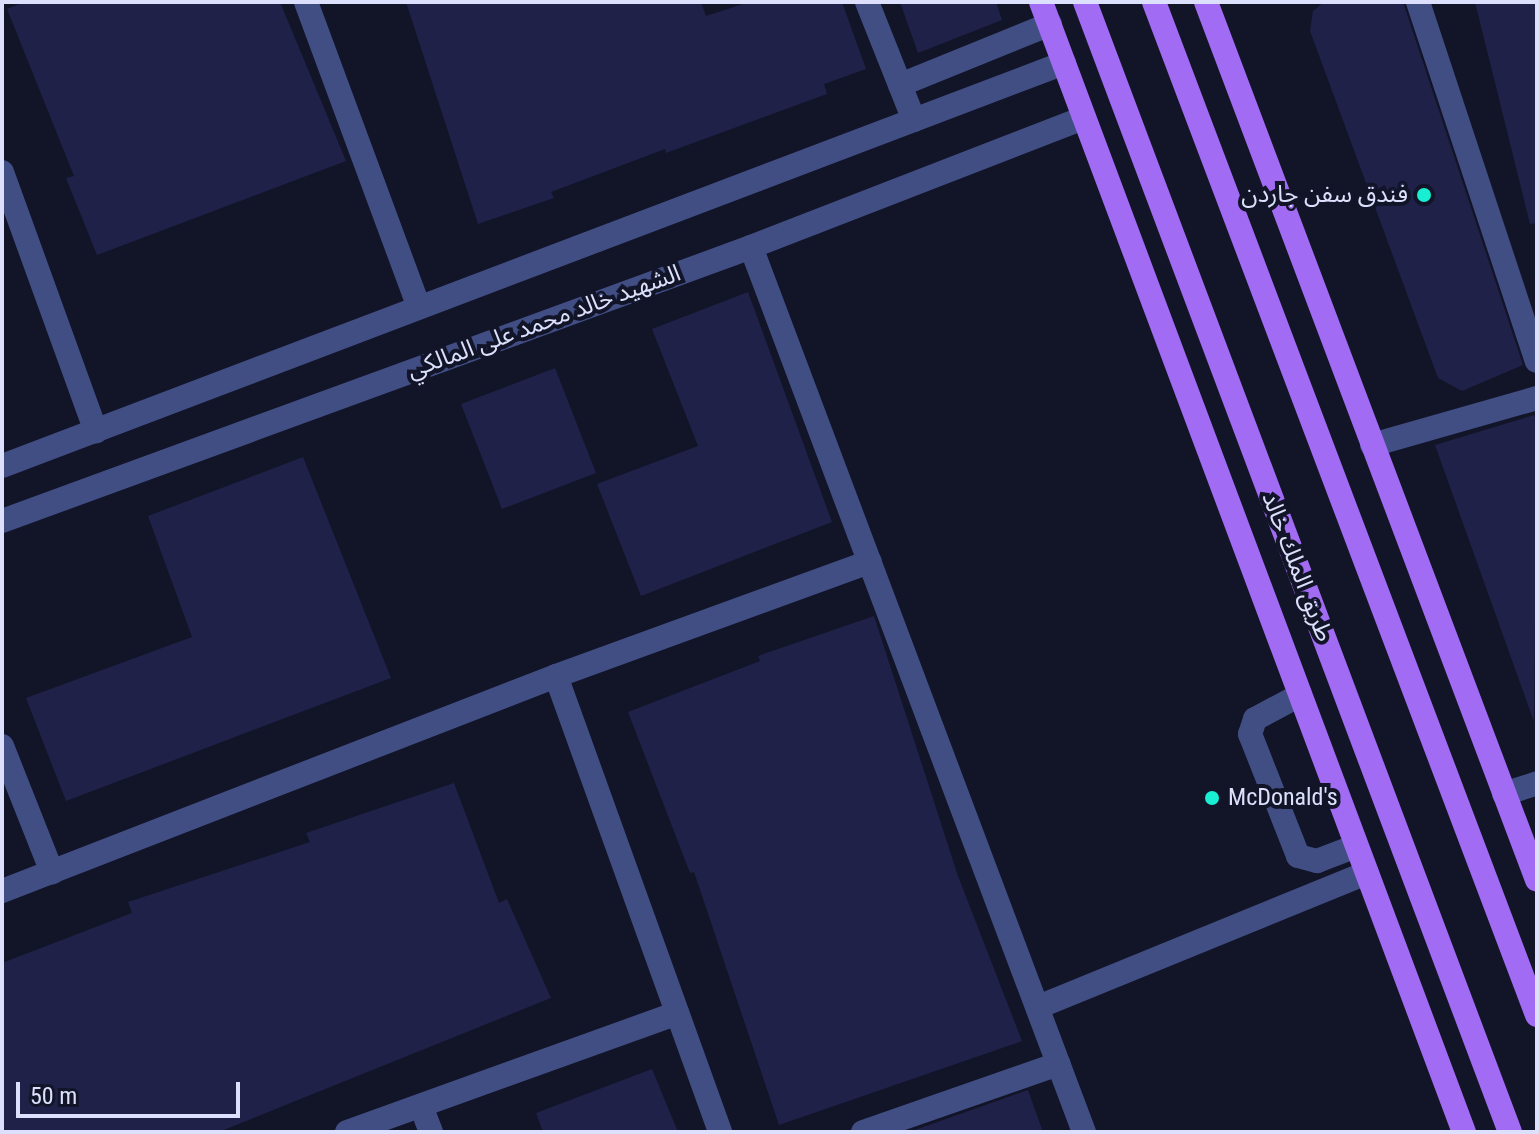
<!DOCTYPE html>
<html>
<head>
<meta charset="utf-8">
<style>
	body { margin:0 }
	#map { position:relative; width:1539px; height:1134px; overflow:hidden; background:#121428; font-family:"Roboto Condensed","Noto Sans Arabic",sans-serif }
	div>[style] { position:absolute }
	.building>* { inset:0; background:#202148 }
	.minor>* { height:24px; margin:-12px; padding:0 12px; transform-origin:12px; border-radius:12px; background:#414e84 }
	.major>* { height:24px; margin:-12px; padding:0 12px; transform-origin:12px; border-radius:12px; background:#a16bf4 }
	.dots>* { width:22px; height:22px; translate:-50% -50%; box-sizing:border-box; border:4px solid #121428; border-radius:50% }
	span { translate:-50% -50%; white-space:nowrap; text-align:center; line-height:1.15; -webkit-text-stroke:8px #121428; paint-order:stroke }
	.poi-label { font-size:24px; color:#dce0fc }
	.right { translate:-100% -50%; text-align:right }
	.left { translate:0 -50%; text-align:left }
	.street-label { font-size:24px; color:#dce0fc }
	.frame { position:absolute; inset:0; border:4px solid #dce0fc; pointer-events:none }
	.scale { position:absolute; left:16px; top:1082px; width:224px; height:36px; box-sizing:border-box; border:4px solid #dce0fc; border-top:0; padding-left:10px; font-size:24px; line-height:28px; white-space:nowrap; color:#dce0fc; -webkit-text-stroke:6px #121428; paint-order:stroke }
</style>
</head>
<body>
<div id="map">
	<div class="building">
		<div style="clip-path:polygon(24px 2px,280px 2px,346px 161px,97px 255px,66px 178px,74px 176px,7px 9px)"></div>
		<div style="clip-path:polygon(406px 2px,701px 2px,706px 16px,749px 2px,842px 2px,866px 69px,824px 84px,827px 94px,666px 153px,665px 149px,551px 192px,554px 198px,478px 224px)"></div>
		<div style="clip-path:polygon(900px 2px,996px 2px,1002px 20px,918px 53px)"></div>
		<div style="clip-path:polygon(1324px 2px,1403px 2px,1523px 365px,1462px 391px,1438px 378px,1310px 31px,1313px 11px)"></div>
		<div style="clip-path:polygon(1475px 2px,1537px 2px,1537px 223px,1530px 224px)"></div>
		<div style="clip-path:polygon(748px 292px,832px 522px,641px 596px,597px 484px,698px 446px,652px 329px)"></div>
		<div style="clip-path:polygon(555px 368px,596px 473px,502px 509px,461px 404px)"></div>
		<div style="clip-path:polygon(1534px 415px,1537px 424px,1534px 722px,1435px 445px)"></div>
		<div style="clip-path:polygon(303px 457px,391px 678px,66px 801px,26px 698px,192px 637px,148px 516px)"></div>
		<div style="clip-path:polygon(874px 616px,958px 876px,1022px 1041px,779px 1125px,694px 872px,690px 873px,628px 712px,760px 661px,758px 656px)"></div>
		<div style="clip-path:polygon(454px 783px,499px 903px,507px 899px,551px 998px,219px 1132px,2px 1132px,2px 963px,132px 913px,128px 902px,310px 842px,306px 833px)"></div>
		<div style="clip-path:polygon(652px 1069px,678px 1132px,543px 1132px,536px 1113px)"></div>
		<div style="clip-path:polygon(1028px 1090px,1043px 1132px,909px 1132px)"></div>
	</div>
	<div class="minor">
		<div style="left:306px;top:2px;width:325px;rotate:69.7deg"></div>
		<div style="left:867px;top:2px;width:127px;rotate:68.3deg"></div>
		<div style="left:1418px;top:2px;width:378px;rotate:71.7deg"></div>
		<div style="left:900px;top:85px;width:162px;rotate:-22.1deg"></div>
		<div style="left:2px;top:172px;width:276px;rotate:70.1deg"></div>
		<div style="left:751px;top:247px;width:946px;rotate:69.38deg"></div>
		<div style="left:1372px;top:445px;width:172px;rotate:-15.9deg"></div>
		<div style="left:2px;top:466px;width:1136px;rotate:-20.78deg"></div>
		<div style="left:2px;top:521px;width:798px;rotate:-20.09deg"></div>
		<div style="left:751px;top:247px;width:357px;rotate:-21.2deg"></div>
		<div style="left:556px;top:676px;width:485px;rotate:70.2deg"></div>
		<div style="left:1300px;top:695px;width:51px;rotate:151.9deg"></div>
		<div style="left:1255px;top:719px;width:16px;rotate:108deg"></div>
		<div style="left:1250px;top:734px;width:131px;rotate:68.5deg"></div>
		<div style="left:1298px;top:856px;width:20px;rotate:15deg"></div>
		<div style="left:1317px;top:861px;width:42px;rotate:-21deg"></div>
		<div style="left:2px;top:746px;width:136px;rotate:68.4deg"></div>
		<div style="left:1504px;top:794px;width:35px;rotate:-18deg"></div>
		<div style="left:2px;top:891px;width:594px;rotate:-21.21deg"></div>
		<div style="left:556px;top:676px;width:334px;rotate:-20deg"></div>
		<div style="left:1038px;top:1007px;width:355px;rotate:-22.2deg"></div>
		<div style="left:421px;top:1106px;width:28px;rotate:69deg"></div>
		<div style="left:347px;top:1132px;width:351px;rotate:-19.8deg"></div>
		<div style="left:863px;top:1132px;width:207px;rotate:-19.2deg"></div>
	</div>
	<div class="major">
		<div style="left:1041px;top:2px;width:1207px;rotate:69.48deg"></div>
		<div style="left:1085px;top:2px;width:1207px;rotate:69.39deg"></div>
		<div style="left:1154px;top:2px;width:1083px;rotate:69.29deg"></div>
		<div style="left:1206px;top:2px;width:938px;rotate:69.34deg"></div>
	</div>
	<div class="dots">
		<div style="left:1424px;top:195px;background:#17eed2"></div>
		<div style="left:1212px;top:798px;background:#17eed2"></div>
	</div>
	<div class="poi-label">
		<span class="right" style="left:1408px;top:195px">فندق سفن جاردن</span>
		<span class="left" style="left:1228px;top:798px">McDonald's</span>
	</div>
	<div class="street-label">
		<span style="left:544px;top:322px;rotate:-20deg">الشهيد خالد محمد على المالكي</span>
		<span style="left:1297px;top:567px;rotate:69deg">طريق الملك خالد</span>
	</div>
	<div class="frame"></div>
	<div class="scale">50 m</div>
</div>
</body>
</html>
